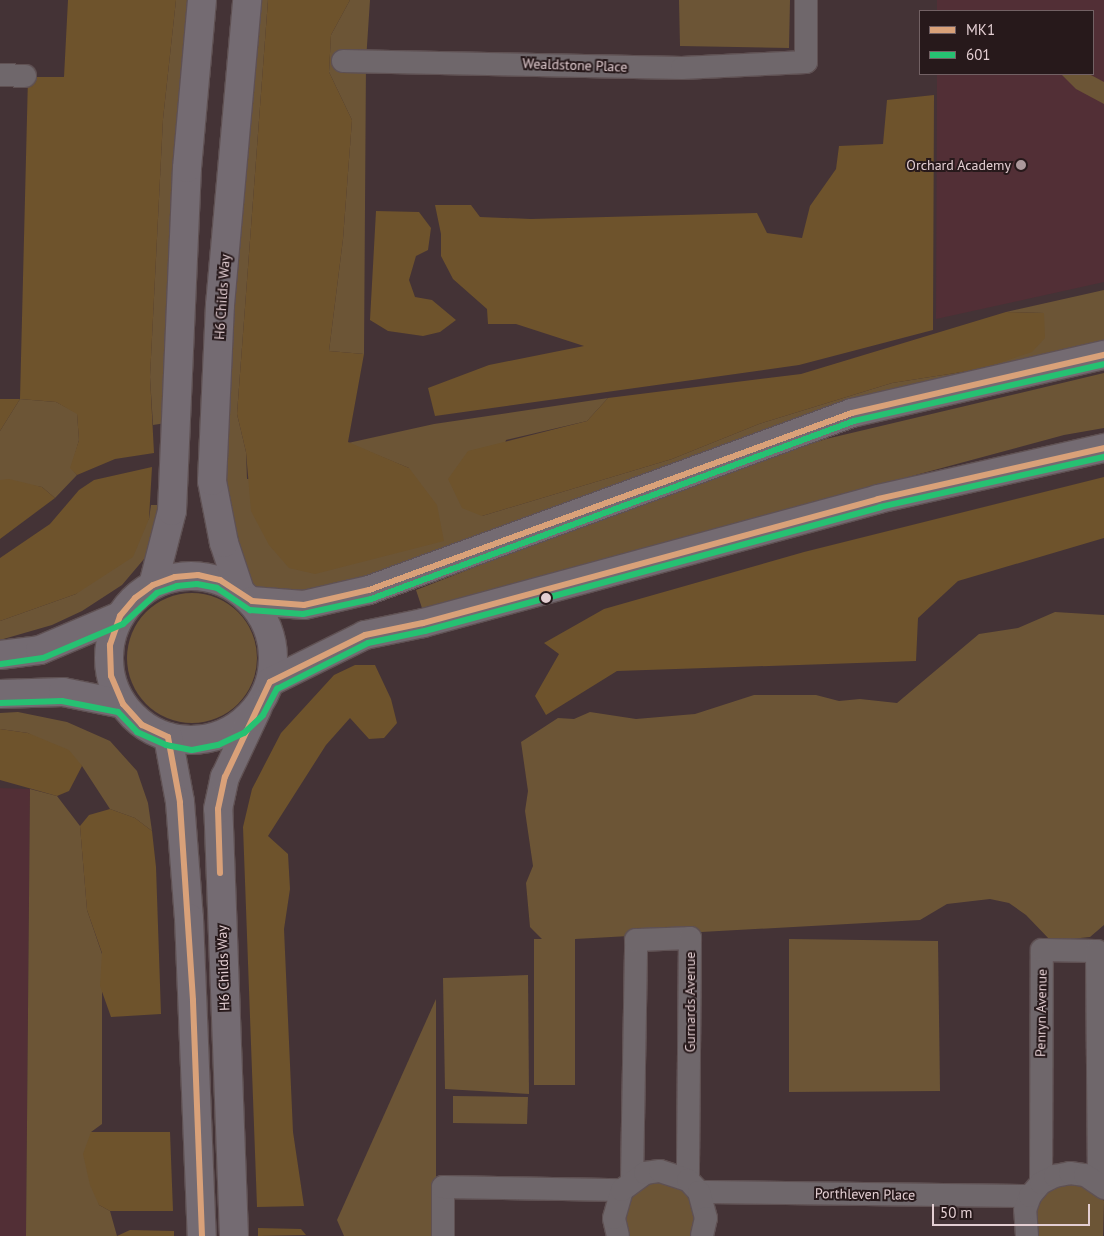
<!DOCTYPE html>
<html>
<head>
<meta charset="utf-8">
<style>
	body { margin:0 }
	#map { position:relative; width:1104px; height:1236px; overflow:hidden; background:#443336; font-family:"PT Sans",sans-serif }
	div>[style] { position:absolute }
	.built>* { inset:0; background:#522f36 }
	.green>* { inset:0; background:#6c5536 }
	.round { border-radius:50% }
	.forest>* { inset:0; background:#6e532c }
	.roads { filter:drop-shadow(1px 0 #5f5153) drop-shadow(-1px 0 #5f5153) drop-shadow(0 1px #5f5153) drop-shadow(0 -1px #5f5153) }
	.street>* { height:22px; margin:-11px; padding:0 11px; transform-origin:11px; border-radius:11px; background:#6f676b }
	.secondary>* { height:28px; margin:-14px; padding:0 14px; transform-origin:14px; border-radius:14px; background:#746b72 }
	.secondary>.ring { margin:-14px; padding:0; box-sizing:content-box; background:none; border:28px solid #746b72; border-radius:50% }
	.bus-1>* { height:6px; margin:-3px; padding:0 3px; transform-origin:3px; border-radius:3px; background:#d9a179 }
	.bus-2>* { height:6px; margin:-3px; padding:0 3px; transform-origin:3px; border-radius:3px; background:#26c172 }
	.dots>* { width:14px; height:14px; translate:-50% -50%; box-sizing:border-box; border:2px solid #27191b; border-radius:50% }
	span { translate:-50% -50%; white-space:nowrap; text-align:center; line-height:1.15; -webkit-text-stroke:4px #27191b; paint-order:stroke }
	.street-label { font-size:14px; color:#e3ced2 }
	.poi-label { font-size:14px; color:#e3ced2 }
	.right { translate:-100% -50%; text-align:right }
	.legend { position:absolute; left:919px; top:10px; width:175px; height:65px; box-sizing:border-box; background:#27191b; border:1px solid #726164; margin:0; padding:6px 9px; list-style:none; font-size:15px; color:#e3ced2 }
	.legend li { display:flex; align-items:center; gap:10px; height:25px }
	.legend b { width:25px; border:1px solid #726164 }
	.scale { position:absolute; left:932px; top:1204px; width:158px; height:22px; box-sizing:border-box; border:2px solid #e3ced2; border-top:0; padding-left:6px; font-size:15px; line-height:18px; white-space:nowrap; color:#e3ced2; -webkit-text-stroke:4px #27191b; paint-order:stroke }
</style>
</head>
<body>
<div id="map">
	<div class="built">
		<div style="clip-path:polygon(937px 0,1104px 0,1104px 282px,936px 319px,937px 74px,1093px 74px,1093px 11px,937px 11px)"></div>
		<div style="clip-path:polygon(0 788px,30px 789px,26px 1236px,0 1236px)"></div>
	</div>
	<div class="green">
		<div style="clip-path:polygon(176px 0,190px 0,166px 423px,153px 425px,150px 377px,163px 119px)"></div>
		<div style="clip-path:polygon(247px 0,268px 0,237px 414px,246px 452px,247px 479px,409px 468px,348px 443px,434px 424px,608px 398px,587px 421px,506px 440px,482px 516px,672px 459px,759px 424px,892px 383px,981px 369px,1044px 313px,1006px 312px,1104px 290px,1104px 355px,852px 413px,304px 605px,240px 591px,213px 437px)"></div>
		<div style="clip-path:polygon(350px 0,370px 0,366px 61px,364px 354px,329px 351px,343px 239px,352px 120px,329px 72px,331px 35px)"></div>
		<div style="clip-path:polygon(679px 0,790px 0,789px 48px,680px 46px)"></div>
		<div style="clip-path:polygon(1061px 74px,1089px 74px,1104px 82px,1104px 104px,1076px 89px)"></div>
		<div style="clip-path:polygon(1104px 373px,1104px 428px,1064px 435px,422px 608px,416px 590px,691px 483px,826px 439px)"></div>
		<div style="clip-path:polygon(20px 399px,56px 402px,77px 413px,79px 440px,71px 468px,77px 475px,55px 498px,42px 487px,0 480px,0 431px)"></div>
		<div style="clip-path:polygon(151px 505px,162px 505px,152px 545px,144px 559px,122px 585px,82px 611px,52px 625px,0 640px,0 621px,76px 594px,149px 519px)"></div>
		<div class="round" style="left:127px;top:593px;width:130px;height:130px"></div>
		<div style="clip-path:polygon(1055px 612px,1104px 615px,1104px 925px,1090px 937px,1051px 941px,1026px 915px,1009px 903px,990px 899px,947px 904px,920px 920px,575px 939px,575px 1085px,534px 1085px,534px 939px,542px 939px,530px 927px,526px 883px,533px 866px,525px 811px,528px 791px,521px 742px,558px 718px,574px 719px,590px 712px,636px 719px,695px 714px,754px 695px,816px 695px,839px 701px,860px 699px,897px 703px,979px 634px,1018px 628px)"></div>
		<div style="clip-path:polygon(18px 712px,67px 722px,110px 741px,137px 771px,148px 803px,152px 831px,135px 818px,110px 809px,82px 766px,28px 733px,0 729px,0 713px)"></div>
		<div style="clip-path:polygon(30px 789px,57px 796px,80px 826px,87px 910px,102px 954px,102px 1124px,91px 1132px,99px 1205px,110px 1211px,117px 1236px,26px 1236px)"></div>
		<div style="clip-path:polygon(789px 939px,938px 941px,940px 1091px,789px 1092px)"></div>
		<div style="clip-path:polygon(528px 975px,529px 1094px,445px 1089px,443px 978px)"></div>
		<div style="clip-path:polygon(436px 999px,436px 1236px,344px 1236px,337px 1220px)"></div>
		<div style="clip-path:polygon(453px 1096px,528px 1097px,527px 1124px,453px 1123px)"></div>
		<div style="clip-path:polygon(650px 1180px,678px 1184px,696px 1203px,693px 1236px,626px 1236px,621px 1221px,628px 1196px)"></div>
		<div style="clip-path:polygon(1073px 1180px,1098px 1192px,1104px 1201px,1103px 1236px,1036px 1236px,1032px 1208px,1038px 1196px)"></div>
	</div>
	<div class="forest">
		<div style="clip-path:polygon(68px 0,176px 0,163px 119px,150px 377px,154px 453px,115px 459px,77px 475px,70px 468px,79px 440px,77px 414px,56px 402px,20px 399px,0 431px,0 399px,20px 399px,28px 77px,64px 77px)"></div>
		<div style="clip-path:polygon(268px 0,350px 0,331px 35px,329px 72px,352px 120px,343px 239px,329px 351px,364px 354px,348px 442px,409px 468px,437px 505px,444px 541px,315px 574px,289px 568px,269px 545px,251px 511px,246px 452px,237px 414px)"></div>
		<div style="clip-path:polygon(934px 95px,933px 330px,799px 365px,435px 416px,428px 388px,489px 365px,584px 346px,516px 324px,488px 324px,487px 309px,453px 279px,441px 256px,441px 234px,435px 205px,471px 205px,480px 217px,531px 219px,757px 213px,767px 233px,802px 238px,810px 206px,836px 169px,839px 146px,883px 144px,887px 100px)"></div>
		<div style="clip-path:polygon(376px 211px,419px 212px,431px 228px,428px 250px,416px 256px,409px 280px,415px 297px,432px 300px,456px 320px,440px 332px,423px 336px,388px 331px,370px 320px)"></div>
		<div style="clip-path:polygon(1006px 312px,1044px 313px,1045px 338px,1032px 352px,981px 369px,892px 383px,759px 424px,672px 459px,482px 516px,462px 508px,448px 479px,468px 451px,587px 421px,608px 398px,801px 374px)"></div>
		<div style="clip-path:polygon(152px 467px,149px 519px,133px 557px,76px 594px,0 621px,0 558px,50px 524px,79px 490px,94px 480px)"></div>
		<div style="clip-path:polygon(1104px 477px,1104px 538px,958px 581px,918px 618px,916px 661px,617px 671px,546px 715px,535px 696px,559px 654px,544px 643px,604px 609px,804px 552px)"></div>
		<div style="clip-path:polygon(9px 479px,42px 487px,55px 498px,0 539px,0 480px)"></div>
		<div style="clip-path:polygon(355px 665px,375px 665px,391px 699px,397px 723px,384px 738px,369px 739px,350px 718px,326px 745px,268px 836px,288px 854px,290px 889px,284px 929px,293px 1132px,304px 1206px,257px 1207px,243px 827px,252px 789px,281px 733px,334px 675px)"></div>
		<div style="clip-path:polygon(0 729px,28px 733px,69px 750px,82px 766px,69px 791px,57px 796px,0 780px)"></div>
		<div style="clip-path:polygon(110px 809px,135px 818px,152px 831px,156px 867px,161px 1014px,111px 1017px,100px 986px,102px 953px,87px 910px,80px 826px,89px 815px)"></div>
		<div style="clip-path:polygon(91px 1132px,170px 1132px,173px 1211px,110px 1211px,99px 1205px,90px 1185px,83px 1154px)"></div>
		<div style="clip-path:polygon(258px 1228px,301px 1229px,306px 1235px,258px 1236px)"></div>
		<div style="clip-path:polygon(130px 1230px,174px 1231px,174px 1236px,117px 1236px)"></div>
	</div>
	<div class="roads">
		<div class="street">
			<div style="left:343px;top:61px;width:339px;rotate:1.2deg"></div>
			<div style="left:682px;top:68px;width:124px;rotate:-2.8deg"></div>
			<div style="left:806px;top:62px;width:62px;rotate:-90deg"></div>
			<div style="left:0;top:75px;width:25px;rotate:2deg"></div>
			<div style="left:632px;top:1180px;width:240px;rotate:-89deg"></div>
			<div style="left:636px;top:940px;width:54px;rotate:-2.1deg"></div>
			<div style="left:690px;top:938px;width:242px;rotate:90.5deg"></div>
			<div style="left:1041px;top:1183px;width:233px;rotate:-89.8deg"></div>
			<div style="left:1042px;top:950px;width:55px;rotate:1deg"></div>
			<div style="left:1097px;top:951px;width:232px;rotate:89.5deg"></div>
			<div style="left:699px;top:1192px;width:331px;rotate:0.7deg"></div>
			<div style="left:443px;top:1236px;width:49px;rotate:-90deg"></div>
			<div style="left:443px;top:1187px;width:179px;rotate:1deg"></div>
			<div style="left:618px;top:1236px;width:18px;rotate:-103deg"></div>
			<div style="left:614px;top:1218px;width:29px;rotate:-74deg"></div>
			<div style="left:622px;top:1190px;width:29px;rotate:-36deg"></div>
			<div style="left:645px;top:1173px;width:15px;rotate:-8deg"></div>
			<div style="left:660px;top:1171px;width:29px;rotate:18deg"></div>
			<div style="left:688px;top:1180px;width:16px;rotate:47deg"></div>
			<div style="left:699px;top:1192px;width:27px;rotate:75deg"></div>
			<div style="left:706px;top:1218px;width:18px;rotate:103deg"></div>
			<div style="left:1027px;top:1236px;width:26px;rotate:-94deg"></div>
			<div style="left:1025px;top:1210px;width:15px;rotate:-70deg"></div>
			<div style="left:1030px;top:1196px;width:17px;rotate:-50deg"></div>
			<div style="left:1041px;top:1183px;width:16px;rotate:-27deg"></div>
			<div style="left:1055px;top:1176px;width:15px;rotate:-11deg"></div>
			<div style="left:1070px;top:1173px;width:15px;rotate:8deg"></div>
			<div style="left:1085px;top:1175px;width:23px;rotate:34deg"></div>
		</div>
		<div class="secondary">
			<div class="ring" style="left:109px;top:576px;width:136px;height:136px"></div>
			<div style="left:153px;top:585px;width:76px;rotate:-75.6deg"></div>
			<div style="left:172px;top:511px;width:343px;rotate:-87.5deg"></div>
			<div style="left:187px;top:168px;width:169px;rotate:-84.9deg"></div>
			<div style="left:240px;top:591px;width:51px;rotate:-108.4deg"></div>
			<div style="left:224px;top:543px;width:63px;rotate:-101deg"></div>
			<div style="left:212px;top:481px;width:176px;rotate:-87.4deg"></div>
			<div style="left:220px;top:305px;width:306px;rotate:-84.9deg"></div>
			<div style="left:252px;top:601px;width:52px;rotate:4.4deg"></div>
			<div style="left:304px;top:605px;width:67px;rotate:-13deg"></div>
			<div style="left:369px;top:590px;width:514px;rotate:-20.13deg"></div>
			<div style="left:852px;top:413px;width:259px;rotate:-13deg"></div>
			<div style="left:0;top:655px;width:40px;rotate:-7.1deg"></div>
			<div style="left:40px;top:650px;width:87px;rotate:-23deg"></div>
			<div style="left:270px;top:682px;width:106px;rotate:-26.3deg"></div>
			<div style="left:365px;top:635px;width:59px;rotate:-11.7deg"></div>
			<div style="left:423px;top:623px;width:472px;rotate:-15.2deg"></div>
			<div style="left:878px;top:499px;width:232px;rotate:-12.7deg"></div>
			<div style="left:0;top:694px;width:63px;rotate:-1.8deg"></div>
			<div style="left:63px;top:692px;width:61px;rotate:11.3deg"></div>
			<div style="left:168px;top:737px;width:66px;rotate:79.5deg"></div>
			<div style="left:180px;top:802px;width:116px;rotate:85.6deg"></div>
			<div style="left:189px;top:918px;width:318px;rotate:87.7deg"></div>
			<div style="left:234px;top:1236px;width:427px;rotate:-92.1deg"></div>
			<div style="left:218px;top:809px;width:33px;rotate:-78deg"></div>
			<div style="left:225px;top:777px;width:75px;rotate:-64.8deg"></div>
		</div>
	</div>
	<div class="bus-1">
		<div style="left:220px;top:873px;width:64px;rotate:-91.8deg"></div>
		<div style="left:218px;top:809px;width:33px;rotate:-78deg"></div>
		<div style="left:225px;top:777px;width:105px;rotate:-64.7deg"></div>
		<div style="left:270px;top:682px;width:106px;rotate:-26.3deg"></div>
		<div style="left:365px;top:635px;width:59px;rotate:-11.7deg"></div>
		<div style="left:423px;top:623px;width:472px;rotate:-15.2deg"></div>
		<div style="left:878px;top:499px;width:232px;rotate:-12.7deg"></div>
		<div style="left:202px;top:1236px;width:236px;rotate:-92.2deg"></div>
		<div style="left:193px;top:1000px;width:198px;rotate:-93.8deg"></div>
		<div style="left:180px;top:802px;width:66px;rotate:-100.5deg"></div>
		<div style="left:168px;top:737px;width:29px;rotate:-155deg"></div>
		<div style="left:142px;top:725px;width:28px;rotate:-132deg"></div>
		<div style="left:123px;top:704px;width:30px;rotate:-113deg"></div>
		<div style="left:111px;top:676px;width:31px;rotate:-92deg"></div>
		<div style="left:110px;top:645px;width:31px;rotate:-71deg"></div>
		<div style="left:120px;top:616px;width:23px;rotate:-50deg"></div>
		<div style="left:135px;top:598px;width:22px;rotate:-36deg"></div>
		<div style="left:153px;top:585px;width:23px;rotate:-20deg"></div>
		<div style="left:175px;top:577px;width:23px;rotate:-5deg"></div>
		<div style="left:198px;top:575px;width:23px;rotate:13deg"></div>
		<div style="left:220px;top:580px;width:38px;rotate:33deg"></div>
		<div style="left:252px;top:601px;width:52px;rotate:4.4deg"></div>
		<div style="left:304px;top:605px;width:67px;rotate:-13deg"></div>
		<div style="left:369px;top:590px;width:514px;rotate:-20.13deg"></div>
		<div style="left:852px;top:413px;width:259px;rotate:-13deg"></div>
	</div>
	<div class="bus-2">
		<div style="left:1px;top:664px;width:42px;rotate:-8.1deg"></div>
		<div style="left:43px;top:658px;width:87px;rotate:-23deg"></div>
		<div style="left:123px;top:624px;width:46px;rotate:-42.4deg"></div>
		<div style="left:157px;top:593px;width:21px;rotate:-19deg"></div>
		<div style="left:177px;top:586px;width:20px;rotate:-6deg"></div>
		<div style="left:197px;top:584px;width:20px;rotate:11deg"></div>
		<div style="left:217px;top:588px;width:40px;rotate:34deg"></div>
		<div style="left:250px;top:610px;width:53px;rotate:4.3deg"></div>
		<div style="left:303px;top:614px;width:70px;rotate:-12.4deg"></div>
		<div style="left:371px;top:599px;width:515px;rotate:-20.23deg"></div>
		<div style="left:854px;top:421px;width:256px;rotate:-12.8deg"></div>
		<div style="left:0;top:703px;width:62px;rotate:-1.8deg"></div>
		<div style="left:62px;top:701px;width:57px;rotate:11.1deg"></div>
		<div style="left:118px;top:712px;width:28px;rotate:46deg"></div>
		<div style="left:137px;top:732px;width:32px;rotate:24deg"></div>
		<div style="left:166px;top:745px;width:26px;rotate:11deg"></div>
		<div style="left:192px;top:750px;width:26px;rotate:-11deg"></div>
		<div style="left:218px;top:745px;width:29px;rotate:-25deg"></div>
		<div style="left:244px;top:733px;width:26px;rotate:-43deg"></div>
		<div style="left:263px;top:715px;width:30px;rotate:-62deg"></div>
		<div style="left:277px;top:689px;width:102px;rotate:-26.8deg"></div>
		<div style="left:368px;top:643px;width:58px;rotate:-11.9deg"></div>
		<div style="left:425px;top:631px;width:472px;rotate:-15.2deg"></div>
		<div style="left:880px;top:507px;width:230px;rotate:-12.6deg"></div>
	</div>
	<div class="dots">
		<div style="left:1021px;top:165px;background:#ab989b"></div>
		<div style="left:546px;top:598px;background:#e3ced2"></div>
	</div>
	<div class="street-label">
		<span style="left:575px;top:65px;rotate:2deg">Wealdstone Place</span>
		<span style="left:222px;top:297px;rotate:-86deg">H6 Childs Way</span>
		<span style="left:223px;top:968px;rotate:-92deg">H6 Childs Way</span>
		<span style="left:690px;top:1002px;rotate:-90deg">Gurnards Avenue</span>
		<span style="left:1041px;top:1013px;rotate:-89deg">Penryn Avenue</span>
		<span style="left:865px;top:1194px;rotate:1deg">Porthleven Place</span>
	</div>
	<div class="poi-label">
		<span class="right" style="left:1011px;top:165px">Orchard Academy</span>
	</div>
	<ul class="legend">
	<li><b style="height:6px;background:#d9a179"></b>MK1</li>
	<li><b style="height:6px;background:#26c172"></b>601</li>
	</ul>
	<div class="scale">50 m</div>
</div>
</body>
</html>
